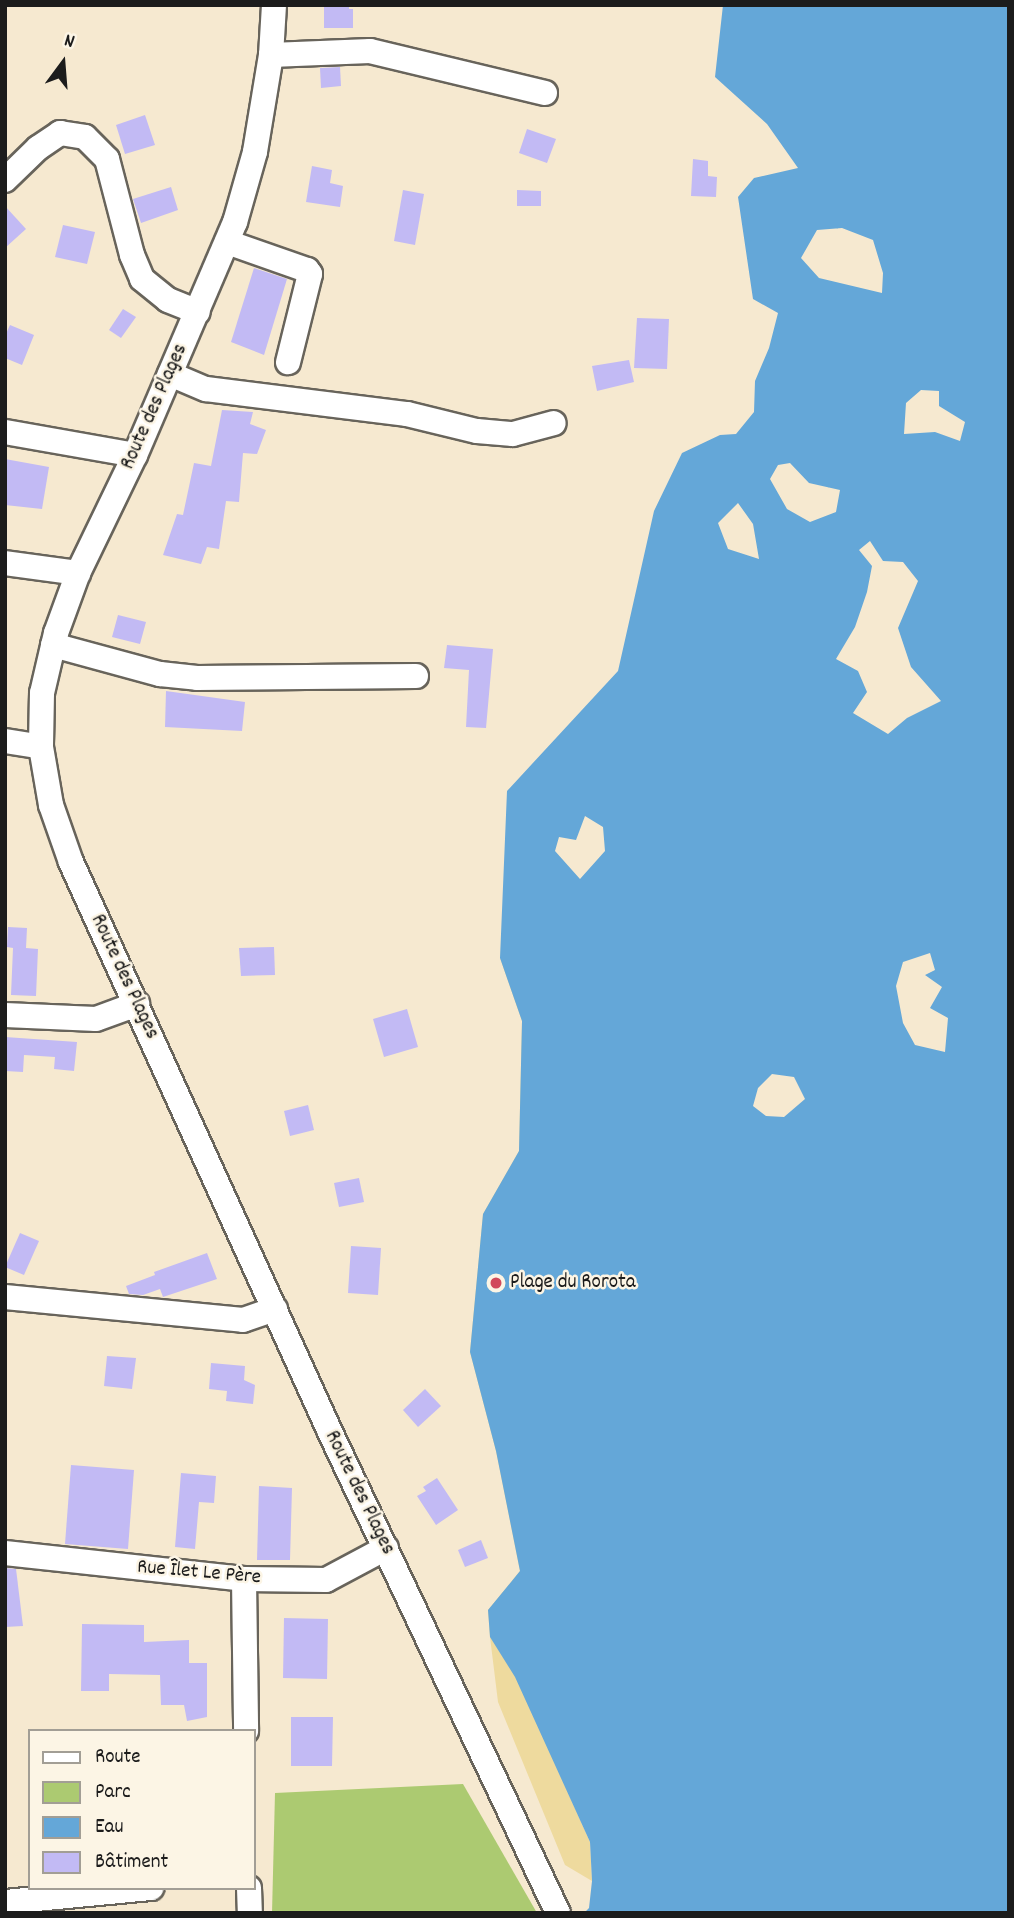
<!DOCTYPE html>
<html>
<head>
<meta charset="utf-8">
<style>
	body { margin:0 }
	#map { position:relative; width:1014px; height:1918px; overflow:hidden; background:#f6e9d0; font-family:Dekko,sans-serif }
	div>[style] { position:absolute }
	.green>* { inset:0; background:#acca71 }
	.sand>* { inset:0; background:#eeda9e }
	.water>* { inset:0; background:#64a7d8 }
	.building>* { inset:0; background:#c2baf4 }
	.roads { filter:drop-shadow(2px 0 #68645b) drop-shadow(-2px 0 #68645b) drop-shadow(0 2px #68645b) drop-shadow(0 -2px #68645b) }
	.minor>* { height:24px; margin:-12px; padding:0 12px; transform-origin:12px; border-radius:12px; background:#fff }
	.dots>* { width:19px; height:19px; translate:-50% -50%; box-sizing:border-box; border:4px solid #fcf5e5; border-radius:50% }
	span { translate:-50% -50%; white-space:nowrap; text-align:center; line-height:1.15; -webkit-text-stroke:5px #fcf5e5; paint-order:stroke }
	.street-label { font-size:21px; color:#1c1c1c }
	.poi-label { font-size:21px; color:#1c1c1c }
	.left { translate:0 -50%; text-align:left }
	.frame { position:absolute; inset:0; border:7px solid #1c1c1c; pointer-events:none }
	.legend { position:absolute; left:28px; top:1729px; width:228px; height:161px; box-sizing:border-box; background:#fcf5e5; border:2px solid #a29e95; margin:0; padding:9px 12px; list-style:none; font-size:21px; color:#1c1c1c }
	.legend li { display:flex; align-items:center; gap:14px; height:35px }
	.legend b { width:35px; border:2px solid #a29e95 }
	.north { position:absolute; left:28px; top:28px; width:70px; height:70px; -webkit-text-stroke:5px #fcf5e5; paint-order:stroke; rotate:16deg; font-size:19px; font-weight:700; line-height:28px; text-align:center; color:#1c1c1c }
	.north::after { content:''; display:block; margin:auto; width:24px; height:32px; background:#1c1c1c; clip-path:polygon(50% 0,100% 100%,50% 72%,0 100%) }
</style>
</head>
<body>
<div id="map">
	<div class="green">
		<div style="clip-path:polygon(463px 1784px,537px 1913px,272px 1913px,275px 1793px)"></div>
	</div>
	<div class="sand">
		<div style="clip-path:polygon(500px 958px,525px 1000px,537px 1723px,590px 1842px,592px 1881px,565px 1865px,498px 1702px,490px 1637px,488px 1610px,520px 1571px,496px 1451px,470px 1352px,483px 1214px,519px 1151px,522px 1021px)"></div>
	</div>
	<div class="water">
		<div style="clip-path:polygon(evenodd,723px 5px,1009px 5px,1009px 1913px,584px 1913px,589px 1908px,592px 1881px,590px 1842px,515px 1677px,490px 1637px,488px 1610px,520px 1571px,496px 1451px,470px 1352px,483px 1214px,519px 1151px,522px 1021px,500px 958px,507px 791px,618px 671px,654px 511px,682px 453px,720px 435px,736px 434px,754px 412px,755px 381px,769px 348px,778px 313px,753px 299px,738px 197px,754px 178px,798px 168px,767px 124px,715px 77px,723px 5px,842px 228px,873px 240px,883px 273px,882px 293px,819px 278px,801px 258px,817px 230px,842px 228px,723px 5px,921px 390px,939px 391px,939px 406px,965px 422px,960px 441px,935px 432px,904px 434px,906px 403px,921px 390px,723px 5px,790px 463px,809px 483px,840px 490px,836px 512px,810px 522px,787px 509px,770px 479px,778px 465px,790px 463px,723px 5px,738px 503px,753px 524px,759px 559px,728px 549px,718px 523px,738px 503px,723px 5px,870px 541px,883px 561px,903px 562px,918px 581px,898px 628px,911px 667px,941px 701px,907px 718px,888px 734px,853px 713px,867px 692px,858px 671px,836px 659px,855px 627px,867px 592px,872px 566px,859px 550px,870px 541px,723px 5px,585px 816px,603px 827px,605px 851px,580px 879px,555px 851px,559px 837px,576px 840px,585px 816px,723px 5px,930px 953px,935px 970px,925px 975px,942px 987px,930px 1008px,948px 1018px,945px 1052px,915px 1045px,903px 1023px,896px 986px,903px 962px,930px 953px,723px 5px,772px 1074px,794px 1077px,805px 1099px,784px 1117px,766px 1116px,753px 1106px,758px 1088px,772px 1074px)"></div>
	</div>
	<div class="building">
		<div style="clip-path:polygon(324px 5px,349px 5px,349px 9px,353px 9px,353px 28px,324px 28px)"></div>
		<div style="clip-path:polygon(340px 67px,341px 86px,321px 88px,320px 68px)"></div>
		<div style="clip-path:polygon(145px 115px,155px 145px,125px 154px,116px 125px)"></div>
		<div style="clip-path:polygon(527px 129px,556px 139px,547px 163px,519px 153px)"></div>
		<div style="clip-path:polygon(693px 159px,708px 161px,708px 176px,717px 177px,716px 197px,691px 196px)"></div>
		<div style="clip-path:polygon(312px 166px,332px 170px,330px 183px,343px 186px,340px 207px,306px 202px)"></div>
		<div style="clip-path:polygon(171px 187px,178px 210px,141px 223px,133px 199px)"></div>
		<div style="clip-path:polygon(403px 190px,424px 194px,415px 245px,394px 241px)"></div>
		<div style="clip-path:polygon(517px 190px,541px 191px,541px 206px,517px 206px)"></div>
		<div style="clip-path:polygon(5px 206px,26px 229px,5px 248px)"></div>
		<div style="clip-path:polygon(63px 225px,95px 232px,87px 264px,55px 257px)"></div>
		<div style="clip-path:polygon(254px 268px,287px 279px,264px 355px,231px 342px)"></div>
		<div style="clip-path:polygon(123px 309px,136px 317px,121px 338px,109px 330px)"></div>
		<div style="clip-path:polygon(637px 318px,669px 319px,667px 369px,634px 368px)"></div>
		<div style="clip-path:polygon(10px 325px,34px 335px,22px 365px,5px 358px,5px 336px)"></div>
		<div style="clip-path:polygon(629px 360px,634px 382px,597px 391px,592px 366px)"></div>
		<div style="clip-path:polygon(222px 410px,253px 412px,250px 424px,266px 430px,257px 454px,243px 453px,239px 502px,226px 501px,219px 549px,207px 547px,201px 564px,163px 555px,177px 514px,183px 515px,194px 463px,211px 466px)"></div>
		<div style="clip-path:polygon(5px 459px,49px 467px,42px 509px,5px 505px)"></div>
		<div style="clip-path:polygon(118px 615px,146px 622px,140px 644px,112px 637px)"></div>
		<div style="clip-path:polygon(447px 645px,493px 649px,486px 728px,466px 727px,469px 670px,444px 668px)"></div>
		<div style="clip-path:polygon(166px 691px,245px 702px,242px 731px,165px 727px)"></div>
		<div style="clip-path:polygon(8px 927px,27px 928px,26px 948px,38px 949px,36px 996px,11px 995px,13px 948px,7px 947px)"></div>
		<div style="clip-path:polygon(274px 947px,275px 975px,241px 976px,239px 948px)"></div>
		<div style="clip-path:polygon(407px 1009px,418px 1047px,384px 1057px,373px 1019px)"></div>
		<div style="clip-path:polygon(5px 1037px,77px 1042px,74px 1071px,54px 1069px,55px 1057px,24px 1055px,23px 1072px,5px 1071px)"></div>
		<div style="clip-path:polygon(308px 1105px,314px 1130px,290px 1136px,284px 1111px)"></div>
		<div style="clip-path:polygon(359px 1178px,364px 1202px,339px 1207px,334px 1183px)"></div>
		<div style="clip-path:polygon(20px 1233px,39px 1241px,24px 1275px,5px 1267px)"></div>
		<div style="clip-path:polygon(351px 1246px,381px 1248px,378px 1295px,348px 1293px)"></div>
		<div style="clip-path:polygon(207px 1253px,217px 1279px,163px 1297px,160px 1289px,143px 1295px,129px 1294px,126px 1286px,155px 1275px,154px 1272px)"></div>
		<div style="clip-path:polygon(107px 1356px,136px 1358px,132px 1389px,104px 1386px)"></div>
		<div style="clip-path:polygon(211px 1363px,245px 1366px,244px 1380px,255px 1385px,253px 1404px,226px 1401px,227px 1391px,209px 1389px)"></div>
		<div style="clip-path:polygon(425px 1389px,441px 1406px,418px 1427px,403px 1410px)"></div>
		<div style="clip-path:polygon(71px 1465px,134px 1470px,128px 1549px,65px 1544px)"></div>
		<div style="clip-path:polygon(181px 1473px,216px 1476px,214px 1503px,199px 1502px,195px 1549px,175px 1547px)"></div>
		<div style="clip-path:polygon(437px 1478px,458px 1510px,436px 1525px,417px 1496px,426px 1491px,423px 1487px)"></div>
		<div style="clip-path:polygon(259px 1486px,292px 1488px,290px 1560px,257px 1560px)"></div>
		<div style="clip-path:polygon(481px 1540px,488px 1558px,465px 1567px,458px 1550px)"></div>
		<div style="clip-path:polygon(5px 1568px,16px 1569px,23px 1626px,5px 1627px)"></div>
		<div style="clip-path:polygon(284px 1618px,328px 1619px,327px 1679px,283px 1678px)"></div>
		<div style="clip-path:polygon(82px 1624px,144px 1625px,144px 1642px,189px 1640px,189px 1663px,207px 1663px,207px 1717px,187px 1721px,184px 1705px,161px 1705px,160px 1675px,109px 1674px,109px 1691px,81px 1691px)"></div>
		<div style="clip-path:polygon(291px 1717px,333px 1717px,332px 1766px,291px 1766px)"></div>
	</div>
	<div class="roads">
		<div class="minor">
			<div style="left:274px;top:5px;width:50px;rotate:93.4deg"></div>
			<div style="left:271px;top:55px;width:98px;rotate:99.4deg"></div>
			<div style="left:255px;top:152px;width:73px;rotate:105.9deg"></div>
			<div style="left:235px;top:222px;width:254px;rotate:113.2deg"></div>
			<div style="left:135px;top:455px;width:131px;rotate:115.8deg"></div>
			<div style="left:78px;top:573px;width:64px;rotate:110.1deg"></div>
			<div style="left:56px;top:633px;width:62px;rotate:103.1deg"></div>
			<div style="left:42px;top:693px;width:54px;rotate:91.1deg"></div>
			<div style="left:41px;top:747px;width:59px;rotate:80.2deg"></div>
			<div style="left:51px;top:805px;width:60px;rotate:70.7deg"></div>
			<div style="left:71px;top:862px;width:626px;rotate:65.56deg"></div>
			<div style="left:330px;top:1432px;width:532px;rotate:64.64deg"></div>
			<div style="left:271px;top:55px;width:99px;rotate:-2.3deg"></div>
			<div style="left:370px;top:51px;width:180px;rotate:13.5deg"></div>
			<div style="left:5px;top:180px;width:46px;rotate:-44.1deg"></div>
			<div style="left:38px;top:148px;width:27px;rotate:-34deg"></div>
			<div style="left:60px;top:133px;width:25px;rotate:9deg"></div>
			<div style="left:85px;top:137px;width:31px;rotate:45deg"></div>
			<div style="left:107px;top:159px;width:99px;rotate:75.4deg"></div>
			<div style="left:132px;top:255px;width:26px;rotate:67deg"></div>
			<div style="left:142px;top:279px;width:33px;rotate:39deg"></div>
			<div style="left:168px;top:300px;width:32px;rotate:22deg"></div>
			<div style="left:227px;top:242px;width:85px;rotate:19.3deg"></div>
			<div style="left:307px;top:270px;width:5px;rotate:53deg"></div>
			<div style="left:310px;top:274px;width:91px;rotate:104deg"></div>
			<div style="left:170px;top:374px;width:39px;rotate:23deg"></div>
			<div style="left:206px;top:389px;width:203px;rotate:7.1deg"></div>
			<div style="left:407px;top:414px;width:72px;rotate:13.7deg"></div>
			<div style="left:477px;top:431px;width:36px;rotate:5deg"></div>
			<div style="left:513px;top:434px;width:42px;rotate:-15deg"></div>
			<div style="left:5px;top:432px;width:132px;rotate:10deg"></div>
			<div style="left:5px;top:563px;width:74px;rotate:7.8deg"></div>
			<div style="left:53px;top:645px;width:111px;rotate:15.2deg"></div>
			<div style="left:160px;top:674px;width:37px;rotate:6deg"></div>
			<div style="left:197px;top:678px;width:219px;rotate:-0.5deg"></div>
			<div style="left:5px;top:741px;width:36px;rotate:9deg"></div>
			<div style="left:5px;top:1015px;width:91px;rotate:2.5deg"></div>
			<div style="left:96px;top:1019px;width:44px;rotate:-20.1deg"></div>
			<div style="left:5px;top:1297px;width:239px;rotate:5.5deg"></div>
			<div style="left:243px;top:1320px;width:34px;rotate:-19deg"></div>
			<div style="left:5px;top:1553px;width:240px;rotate:6.2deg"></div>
			<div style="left:244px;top:1579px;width:82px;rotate:0.7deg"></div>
			<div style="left:326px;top:1580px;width:68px;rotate:-28.1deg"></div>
			<div style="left:244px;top:1579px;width:152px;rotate:89.2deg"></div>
			<div style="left:249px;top:1888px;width:25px;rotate:88deg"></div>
			<div style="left:5px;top:1902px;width:147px;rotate:-5.5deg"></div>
		</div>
	</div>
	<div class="dots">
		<div style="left:496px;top:1283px;background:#d1495b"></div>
	</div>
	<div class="street-label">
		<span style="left:155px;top:407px;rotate:-66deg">Route des Plages</span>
		<span style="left:124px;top:977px;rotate:65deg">Route des Plages</span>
		<span style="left:359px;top:1493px;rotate:64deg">Route des Plages</span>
		<span style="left:199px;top:1573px;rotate:5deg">Rue Îlet Le Père</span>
	</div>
	<div class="poi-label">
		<span class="left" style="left:510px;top:1283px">Plage du Rorota</span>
	</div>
	<div class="frame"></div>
	<ul class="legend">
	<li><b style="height:9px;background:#fff"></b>Route</li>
	<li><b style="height:19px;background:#acca71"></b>Parc</li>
	<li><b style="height:19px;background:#64a7d8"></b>Eau</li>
	<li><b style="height:19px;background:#c2baf4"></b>Bâtiment</li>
	</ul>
	<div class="north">N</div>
</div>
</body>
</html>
